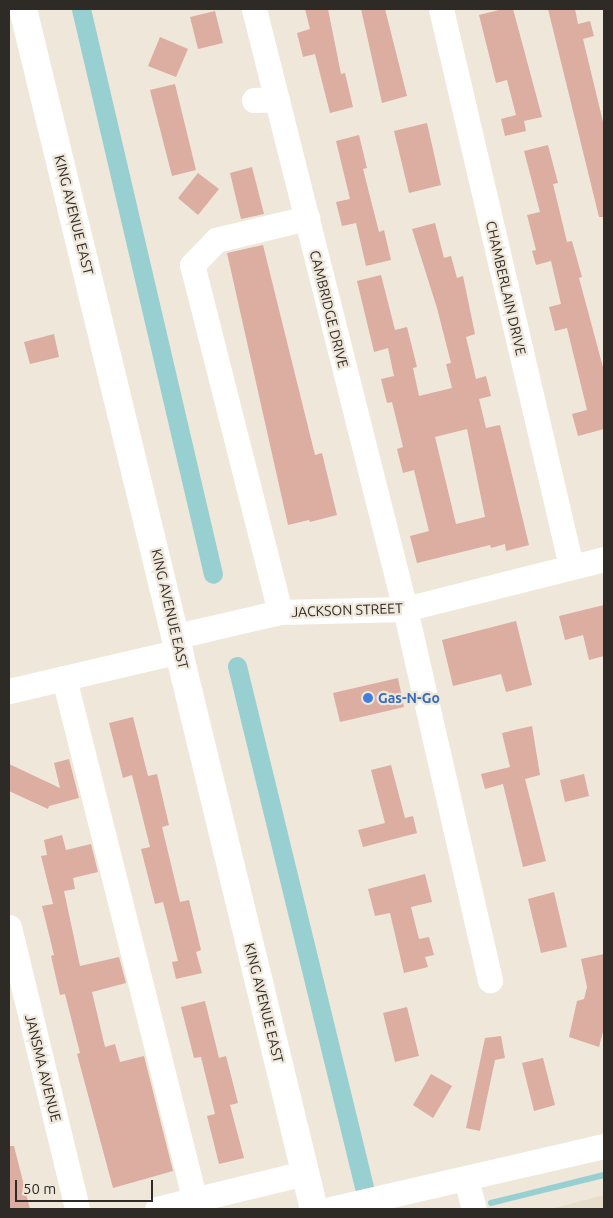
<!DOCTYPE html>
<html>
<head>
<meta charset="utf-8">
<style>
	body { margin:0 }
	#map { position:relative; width:613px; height:1218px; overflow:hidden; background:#efe7da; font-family:Ubuntu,sans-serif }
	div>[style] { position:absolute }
	.education>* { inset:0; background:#e8ddc8 }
	.stream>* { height:5.5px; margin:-2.75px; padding:0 2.75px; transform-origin:2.75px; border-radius:2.75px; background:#98d0d2 }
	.canal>* { height:19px; margin:-9.5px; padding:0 9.5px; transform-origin:9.5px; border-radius:9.5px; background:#98d0d2 }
	.building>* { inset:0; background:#dcada1 }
	.minor>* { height:25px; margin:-12.5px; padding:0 12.5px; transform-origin:12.5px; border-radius:12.5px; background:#fff }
	.major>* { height:28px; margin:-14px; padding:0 14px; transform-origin:14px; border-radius:14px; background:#fff }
	.dots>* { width:14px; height:14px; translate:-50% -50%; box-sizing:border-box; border:2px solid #efe7da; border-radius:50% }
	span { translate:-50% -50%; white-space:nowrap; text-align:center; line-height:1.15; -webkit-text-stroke:4.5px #efe7da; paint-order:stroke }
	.street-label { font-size:14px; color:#2e2b26 }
	.shop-label { font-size:14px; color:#366cbe; font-weight:700 }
	.left { translate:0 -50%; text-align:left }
	.frame { position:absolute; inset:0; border:10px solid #2e2b26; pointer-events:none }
	.scale { position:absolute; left:15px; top:1180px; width:138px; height:22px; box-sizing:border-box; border:2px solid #2e2b26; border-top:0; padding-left:6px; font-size:15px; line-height:18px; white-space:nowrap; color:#2e2b26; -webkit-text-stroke:4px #efe7da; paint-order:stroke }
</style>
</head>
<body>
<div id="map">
	<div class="education">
		<div style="clip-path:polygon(604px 1195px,604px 1209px,551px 1209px)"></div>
	</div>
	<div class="stream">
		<div style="left:491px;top:1203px;width:116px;rotate:-13.9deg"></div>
	</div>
	<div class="canal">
		<div style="left:81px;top:9px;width:580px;rotate:76.85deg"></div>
		<div style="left:237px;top:666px;width:536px;rotate:76.3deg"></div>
	</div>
	<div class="building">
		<div style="clip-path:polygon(305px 9px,328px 9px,341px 74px,345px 73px,353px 107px,330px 113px,315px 54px,303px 57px,297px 33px,310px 29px)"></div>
		<div style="clip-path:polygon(361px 9px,385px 9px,407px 96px,382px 103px)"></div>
		<div style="clip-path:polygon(503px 9px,513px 9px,542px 117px,524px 121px,526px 131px,505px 136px,501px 119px,516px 115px,507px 80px,496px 83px,479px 15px)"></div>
		<div style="clip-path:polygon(548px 9px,575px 9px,578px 24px,590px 21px,594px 36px,583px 39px,604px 126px,604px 217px,599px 217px)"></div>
		<div style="clip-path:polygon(215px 11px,223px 43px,198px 49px,190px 17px)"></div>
		<div style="clip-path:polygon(160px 37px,188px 49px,176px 77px,148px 66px)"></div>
		<div style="clip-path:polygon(175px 84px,196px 170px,172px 176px,150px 90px)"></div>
		<div style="clip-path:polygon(427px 123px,441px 185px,409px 193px,394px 131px)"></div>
		<div style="clip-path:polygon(359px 135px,367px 168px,363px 169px,379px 232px,384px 230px,391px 260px,366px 266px,356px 223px,342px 226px,336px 202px,350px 199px,336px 141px)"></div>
		<div style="clip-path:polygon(548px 145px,558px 183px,553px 184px,567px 242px,572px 241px,582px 277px,579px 278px,604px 371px,604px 429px,578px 436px,572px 414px,587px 410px,567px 328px,555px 331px,549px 307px,561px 304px,551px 261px,536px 265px,532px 251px,536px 250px,527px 215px,540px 212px,524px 151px)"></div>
		<div style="clip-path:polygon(252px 167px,264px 214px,241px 219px,230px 173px)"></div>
		<div style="clip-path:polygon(198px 173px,219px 189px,198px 215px,178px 198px)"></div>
		<div style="clip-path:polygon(evenodd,435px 223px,444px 258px,451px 256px,457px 278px,463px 276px,475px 334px,466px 337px,476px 379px,486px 376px,491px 396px,479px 399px,486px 428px,500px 425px,529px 545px,506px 551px,505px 544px,491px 548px,490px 545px,417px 563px,410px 536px,429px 531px,414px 470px,403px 473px,397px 449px,403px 447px,392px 402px,387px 403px,381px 379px,394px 376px,388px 348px,374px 352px,357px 281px,381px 275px,395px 330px,407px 327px,417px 367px,413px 368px,419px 396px,452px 388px,446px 364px,451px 363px,437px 308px,412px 229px,435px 223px,467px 429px,485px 517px,456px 524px,435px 437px,467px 429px)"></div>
		<div style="clip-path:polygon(263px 245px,315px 455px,322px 453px,337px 515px,310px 522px,309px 520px,288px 525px,227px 253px)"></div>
		<div style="clip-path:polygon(54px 334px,59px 357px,30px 364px,24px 342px)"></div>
		<div style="clip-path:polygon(604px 605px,604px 656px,589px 660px,583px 635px,565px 640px,559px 616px)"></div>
		<div style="clip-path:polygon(516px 621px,532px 685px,506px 692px,501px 674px,453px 686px,442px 640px)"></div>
		<div style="clip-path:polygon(398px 678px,404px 707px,340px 722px,333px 693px)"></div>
		<div style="clip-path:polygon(133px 717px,148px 776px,157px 774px,169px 825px,162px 827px,180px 902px,189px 900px,201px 950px,196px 952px,202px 973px,176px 979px,172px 962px,178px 961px,163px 902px,155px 904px,141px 849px,150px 847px,132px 775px,123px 778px,109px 723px)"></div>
		<div style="clip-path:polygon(532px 726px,540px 775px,525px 779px,546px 861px,523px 867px,503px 784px,485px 789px,481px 774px,510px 767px,502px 733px)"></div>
		<div style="clip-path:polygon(69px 759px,79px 798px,49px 806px,48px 809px,9px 791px,9px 764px,60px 788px,54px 763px)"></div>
		<div style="clip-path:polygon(391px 765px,405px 818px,413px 816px,417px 833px,363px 847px,358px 830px,385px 823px,371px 770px)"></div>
		<div style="clip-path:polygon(584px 774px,589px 796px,565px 802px,560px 780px)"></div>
		<div style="clip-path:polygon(62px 835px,66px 850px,91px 844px,98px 872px,73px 878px,75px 889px,64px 891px,80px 966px,119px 957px,126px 983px,92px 992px,105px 1047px,115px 1044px,120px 1062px,144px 1056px,173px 1171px,113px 1188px,77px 1054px,80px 1053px,65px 994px,60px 995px,51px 956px,54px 955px,42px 906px,53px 904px,41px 856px,47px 855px,44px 840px)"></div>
		<div style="clip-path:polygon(425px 874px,432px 902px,411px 907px,419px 939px,429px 937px,434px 955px,425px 957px,428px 967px,404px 973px,390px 913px,375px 916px,368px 889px)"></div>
		<div style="clip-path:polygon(554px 892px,567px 947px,541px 953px,528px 899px)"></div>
		<div style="clip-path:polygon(604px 954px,604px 1028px,599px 1047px,569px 1037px,577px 1001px,584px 999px,587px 987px,581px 959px)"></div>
		<div style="clip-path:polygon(205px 1001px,219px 1058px,226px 1056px,238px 1103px,230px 1105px,244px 1158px,219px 1164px,207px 1116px,215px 1114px,201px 1057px,194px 1058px,181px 1007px)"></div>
		<div style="clip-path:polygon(407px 1007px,419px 1056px,395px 1062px,383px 1013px)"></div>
		<div style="clip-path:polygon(501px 1036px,505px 1058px,495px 1060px,480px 1131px,466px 1128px,485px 1038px)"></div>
		<div style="clip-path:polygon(543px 1058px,555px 1105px,534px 1111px,522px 1063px)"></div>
		<div style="clip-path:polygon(431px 1074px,452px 1086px,433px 1118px,413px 1105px)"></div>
		<div style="clip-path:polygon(9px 1146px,14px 1146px,30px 1209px,9px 1209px)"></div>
	</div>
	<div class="minor">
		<div style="left:254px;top:9px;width:619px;rotate:75.87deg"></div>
		<div style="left:405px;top:609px;width:381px;rotate:77.1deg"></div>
		<div style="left:441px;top:9px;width:572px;rotate:76.86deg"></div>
		<div style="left:254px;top:100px;width:23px;rotate:-2deg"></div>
		<div style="left:280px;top:612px;width:358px;rotate:-104.2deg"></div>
		<div style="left:192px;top:265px;width:35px;rotate:-46deg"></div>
		<div style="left:216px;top:240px;width:94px;rotate:-13.6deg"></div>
		<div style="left:177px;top:636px;width:106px;rotate:-13.1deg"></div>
		<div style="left:280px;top:612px;width:125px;rotate:-1.4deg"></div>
		<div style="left:405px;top:609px;width:205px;rotate:-14.1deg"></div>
		<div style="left:64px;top:678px;width:547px;rotate:75.94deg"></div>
		<div style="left:9px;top:691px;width:176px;rotate:-13.2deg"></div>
		<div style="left:9px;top:927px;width:290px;rotate:76.4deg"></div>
		<div style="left:466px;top:1178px;width:32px;rotate:76deg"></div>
		<div style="left:157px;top:1209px;width:152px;rotate:-13.7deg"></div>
		<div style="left:331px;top:1209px;width:280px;rotate:-13deg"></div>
	</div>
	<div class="major">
		<div style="left:23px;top:9px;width:1235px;rotate:76.37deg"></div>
	</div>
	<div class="dots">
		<div style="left:368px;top:698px;background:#3f7fe0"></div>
	</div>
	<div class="street-label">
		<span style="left:74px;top:215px;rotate:76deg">KING AVENUE EAST</span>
		<span style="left:506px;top:288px;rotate:77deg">CHAMBERLAIN DRIVE</span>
		<span style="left:329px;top:309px;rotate:76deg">CAMBRIDGE DRIVE</span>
		<span style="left:170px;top:609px;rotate:77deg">KING AVENUE EAST</span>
		<span style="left:347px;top:610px;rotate:-2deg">JACKSON STREET</span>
		<span style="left:264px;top:1003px;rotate:76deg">KING AVENUE EAST</span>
		<span style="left:43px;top:1068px;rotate:76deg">JANSMA AVENUE</span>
	</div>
	<div class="shop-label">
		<span class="left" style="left:378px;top:698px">Gas-N-Go</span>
	</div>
	<div class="frame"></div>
	<div class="scale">50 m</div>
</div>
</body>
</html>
